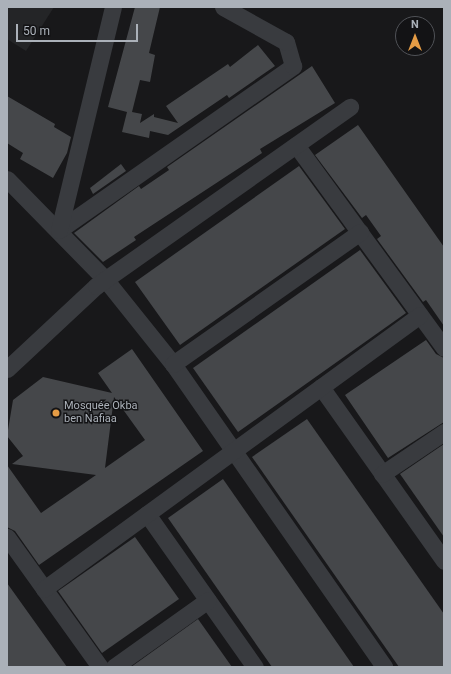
<!DOCTYPE html>
<html>
<head>
<meta charset="utf-8">
<style>
	body { margin:0 }
	#map { position:relative; width:451px; height:674px; overflow:hidden; background:#18181a; font-family:Roboto,sans-serif }
	div>[style] { position:absolute }
	.built>* { inset:0; background:#242527 }
	.building>* { inset:0; background:#45474a }
	.street>* { height:17px; margin:-8.5px; padding:0 8.5px; transform-origin:8.5px; border-radius:8.5px; background:#393b3f }
	.dots>* { width:11px; height:11px; translate:-50% -50%; box-sizing:border-box; border:2px solid #131315; border-radius:50% }
	span { translate:-50% -50%; white-space:nowrap; text-align:center; line-height:1.15; -webkit-text-stroke:3px #131315; paint-order:stroke }
	.poi-label { font-size:11px; color:#abb1b9 }
	.left { translate:0 -50%; text-align:left }
	.frame { position:absolute; inset:0; border:8px solid #abb1b9; pointer-events:none }
	.north { position:absolute; left:395px; top:16px; width:40px; height:40px; box-sizing:border-box; background:#131315; border:1px solid #505257; border-radius:50%; rotate:0deg; font-size:11px; font-weight:700; line-height:16px; text-align:center; color:#abb1b9 }
	.north::after { content:''; display:block; margin:auto; width:14px; height:18px; background:#e59c45; clip-path:polygon(50% 0,100% 100%,50% 72%,0 100%) }
	.scale { position:absolute; left:16px; top:24px; width:122px; height:18px; box-sizing:border-box; border:2px solid #abb1b9; border-top:0; padding-left:5px; font-size:12px; line-height:14px; white-space:nowrap; color:#abb1b9; -webkit-text-stroke:3px #131315; paint-order:stroke }
</style>
</head>
<body>
<div id="map">
	<div class="built">
		<div style="clip-path:polygon(7px 7px,54px 7px,26px 51px,7px 39px)"></div>
	</div>
	<div class="building">
		<div style="clip-path:polygon(135px 7px,160px 7px,149px 53px,155px 55px,150px 82px,140px 80px,132px 112px,142px 114px,140px 123px,154px 114px,154px 117px,178px 123px,166px 106px,228px 64px,230px 67px,258px 45px,275px 66px,229px 98px,227px 95px,168px 135px,150px 131px,149px 138px,122px 132px,127px 112px,108px 107px)"></div>
		<div style="clip-path:polygon(312px 66px,335px 103px,260px 149px,262px 153px,134px 237px,136px 240px,103px 262px,74px 233px,139px 186px,141px 189px,169px 170px,167px 167px)"></div>
		<div style="clip-path:polygon(7px 96px,55px 124px,54px 127px,71px 137px,67px 153px,53px 178px,20px 159px,23px 153px,7px 143px)"></div>
		<div style="clip-path:polygon(358px 125px,444px 247px,444px 326px,426px 300px,423px 302px,377px 239px,381px 236px,366px 215px,362px 218px,315px 155px)"></div>
		<div style="clip-path:polygon(121px 164px,126px 171px,93px 194px,90px 188px)"></div>
		<div style="clip-path:polygon(299px 166px,345px 229px,180px 345px,135px 282px)"></div>
		<div style="clip-path:polygon(360px 250px,406px 313px,238px 432px,193px 368px)"></div>
		<div style="clip-path:polygon(426px 340px,436px 354px,444px 358px,444px 422px,388px 458px,345px 395px)"></div>
		<div style="clip-path:polygon(evenodd,132px 349px,203px 451px,39px 565px,15px 531px,7px 527px,7px 465px,41px 513px,96px 475px,12px 464px,23px 456px,7px 436px,13px 400px,43px 377px,112px 393px,98px 373px,132px 349px,114px 397px,145px 440px,105px 468px,114px 397px)"></div>
		<div style="clip-path:polygon(307px 419px,444px 614px,444px 667px,399px 667px,252px 457px)"></div>
		<div style="clip-path:polygon(444px 444px,444px 537px,400px 474px)"></div>
		<div style="clip-path:polygon(223px 479px,354px 667px,272px 667px,168px 518px)"></div>
		<div style="clip-path:polygon(135px 537px,179px 599px,102px 653px,58px 591px)"></div>
		<div style="clip-path:polygon(7px 583px,67px 667px,7px 667px)"></div>
		<div style="clip-path:polygon(198px 619px,232px 667px,131px 667px)"></div>
	</div>
	<div class="street">
		<div style="left:296px;top:145px;width:251px;rotate:53.9deg"></div>
		<div style="left:7px;top:179px;width:140px;rotate:45.6deg"></div>
		<div style="left:105px;top:279px;width:109px;rotate:51.3deg"></div>
		<div style="left:173px;top:364px;width:369px;rotate:55.1deg"></div>
		<div style="left:59px;top:230px;width:286px;rotate:-35deg"></div>
		<div style="left:293px;top:66px;width:25px;rotate:-106deg"></div>
		<div style="left:286px;top:42px;width:72px;rotate:-150.9deg"></div>
		<div style="left:59px;top:230px;width:229px;rotate:-76.4deg"></div>
		<div style="left:173px;top:364px;width:229px;rotate:-35.2deg"></div>
		<div style="left:7px;top:369px;width:122px;rotate:-43deg"></div>
		<div style="left:96px;top:286px;width:311px;rotate:-35.2deg"></div>
		<div style="left:321px;top:387px;width:213px;rotate:54.7deg"></div>
		<div style="left:382px;top:474px;width:75px;rotate:-34.1deg"></div>
		<div style="left:147px;top:514px;width:187px;rotate:54.8deg"></div>
		<div style="left:7px;top:537px;width:160px;rotate:54.4deg"></div>
		<div style="left:44px;top:589px;width:465px;rotate:-36.1deg"></div>
		<div style="left:114px;top:667px;width:115px;rotate:-35.5deg"></div>
	</div>
	<div class="dots">
		<div style="left:56px;top:413px;background:#e59c45"></div>
	</div>
	<div class="poi-label">
		<span class="left" style="left:64px;top:413px">Mosquée Okba<br>ben Nafiaa</span>
	</div>
	<div class="frame"></div>
	<div class="north">N</div>
	<div class="scale">50 m</div>
</div>
</body>
</html>
